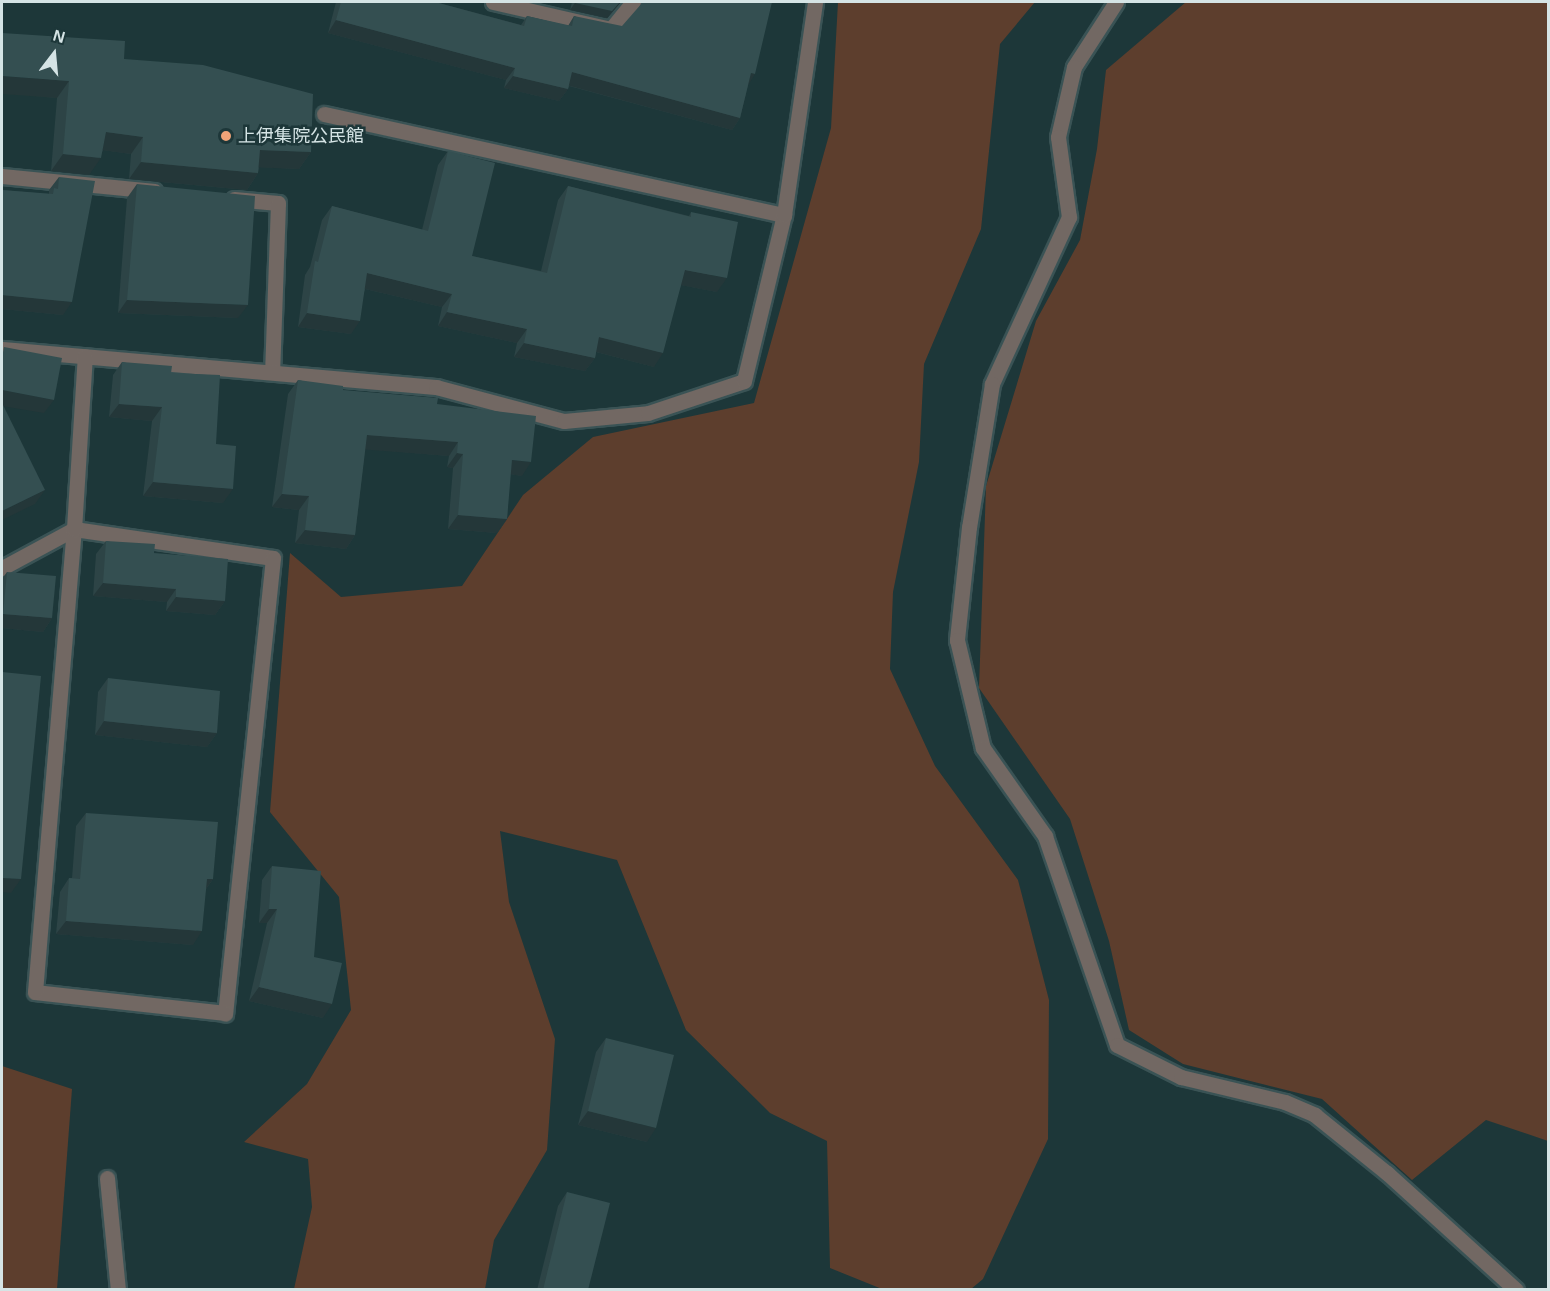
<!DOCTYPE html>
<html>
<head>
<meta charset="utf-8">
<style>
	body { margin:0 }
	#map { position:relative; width:1550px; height:1291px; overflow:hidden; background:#1d3739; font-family:Arial,"Noto Sans JP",sans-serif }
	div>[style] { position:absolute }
	.green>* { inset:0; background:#5d3e2d }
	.roads { filter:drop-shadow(2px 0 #3a5355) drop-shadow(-2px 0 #3a5355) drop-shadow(0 2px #3a5355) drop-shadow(0 -2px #3a5355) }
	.minor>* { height:15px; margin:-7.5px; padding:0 7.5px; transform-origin:7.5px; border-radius:7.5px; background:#726863 }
	.wall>* { inset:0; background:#2d4446 }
	.shaded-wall>* { inset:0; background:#243739 }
	.building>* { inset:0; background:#344f51 }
	.dots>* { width:16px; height:16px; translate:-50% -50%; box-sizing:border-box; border:3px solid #1d3739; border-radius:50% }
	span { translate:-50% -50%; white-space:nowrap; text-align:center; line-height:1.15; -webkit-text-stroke:5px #1d3739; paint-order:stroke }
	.poi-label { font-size:18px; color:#d5e4e5 }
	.left { translate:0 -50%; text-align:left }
	.frame { position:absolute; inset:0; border:3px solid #d5e4e5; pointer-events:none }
	.north { position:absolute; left:24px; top:24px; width:60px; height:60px; -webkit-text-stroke:4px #1d3739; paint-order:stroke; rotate:16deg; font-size:16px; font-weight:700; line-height:24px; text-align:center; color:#d5e4e5 }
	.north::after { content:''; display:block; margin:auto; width:21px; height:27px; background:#d5e4e5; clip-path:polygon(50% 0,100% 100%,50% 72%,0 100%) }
</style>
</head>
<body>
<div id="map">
	<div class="green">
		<div style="clip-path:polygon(838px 2px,1035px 2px,1000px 44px,981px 229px,924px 364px,919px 462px,893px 592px,890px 669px,935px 766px,1018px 880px,1049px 1000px,1048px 1139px,983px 1279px,971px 1289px,882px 1289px,830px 1268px,827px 1141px,770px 1113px,686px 1030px,617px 860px,500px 831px,509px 902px,555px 1039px,547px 1150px,494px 1240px,485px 1289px,294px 1289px,312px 1207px,308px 1159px,244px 1142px,307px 1084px,351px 1010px,339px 897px,270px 812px,290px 553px,341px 597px,462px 586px,523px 495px,593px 437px,754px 403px,831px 128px)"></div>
		<div style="clip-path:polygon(1186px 2px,1548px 2px,1548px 1141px,1486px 1120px,1412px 1180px,1322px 1099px,1183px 1064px,1129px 1030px,1109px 941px,1070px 819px,979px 688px,986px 486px,1036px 321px,1080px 240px,1097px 149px,1106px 70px)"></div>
		<div style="clip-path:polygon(2px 1066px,72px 1089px,57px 1289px,2px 1289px)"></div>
	</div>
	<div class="roads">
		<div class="minor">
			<div style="left:493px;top:2px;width:121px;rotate:12.9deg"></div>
			<div style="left:611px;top:29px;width:35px;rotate:-51deg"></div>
			<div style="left:1116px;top:2px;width:77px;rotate:122.9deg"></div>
			<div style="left:1074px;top:67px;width:72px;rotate:102.9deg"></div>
			<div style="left:1058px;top:137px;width:81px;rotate:82.2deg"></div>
			<div style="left:1069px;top:217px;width:184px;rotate:114.8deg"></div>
			<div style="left:992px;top:384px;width:145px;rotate:99.1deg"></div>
			<div style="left:969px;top:527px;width:114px;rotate:96.1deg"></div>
			<div style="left:957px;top:640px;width:111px;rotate:76.5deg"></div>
			<div style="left:983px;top:748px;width:108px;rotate:54.8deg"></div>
			<div style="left:1045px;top:836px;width:221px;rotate:71deg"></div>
			<div style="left:1117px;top:1045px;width:72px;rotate:26.6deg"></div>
			<div style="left:1181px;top:1077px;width:107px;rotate:13.5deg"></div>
			<div style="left:1285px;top:1102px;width:33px;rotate:23deg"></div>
			<div style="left:1315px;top:1115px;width:92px;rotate:38.9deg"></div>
			<div style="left:1387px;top:1173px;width:174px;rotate:42.2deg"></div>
			<div style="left:324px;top:114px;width:471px;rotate:12.4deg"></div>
			<div style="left:2px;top:176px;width:153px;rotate:5.6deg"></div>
			<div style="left:234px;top:199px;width:44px;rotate:5.2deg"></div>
			<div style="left:278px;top:203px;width:168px;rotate:92deg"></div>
			<div style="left:2px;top:349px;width:436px;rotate:5deg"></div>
			<div style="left:436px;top:387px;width:132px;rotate:14.9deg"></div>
			<div style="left:564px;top:421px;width:84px;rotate:-5.4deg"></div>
			<div style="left:648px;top:413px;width:101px;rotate:-18.4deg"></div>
			<div style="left:744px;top:381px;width:171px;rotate:-76.5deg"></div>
			<div style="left:784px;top:215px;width:215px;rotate:-81.7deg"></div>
			<div style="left:2px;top:568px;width:82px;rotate:-28.4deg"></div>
			<div style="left:74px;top:529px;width:201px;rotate:8.3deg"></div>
			<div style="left:273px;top:558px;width:458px;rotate:96deg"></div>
			<div style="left:225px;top:1013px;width:191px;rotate:-173.7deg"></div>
			<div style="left:35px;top:992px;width:465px;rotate:-85.2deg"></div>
			<div style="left:74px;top:529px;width:173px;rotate:-86.4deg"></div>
			<div style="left:107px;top:1178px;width:113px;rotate:84.4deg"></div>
		</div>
	</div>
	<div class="wall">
		<div style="clip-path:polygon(336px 2px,435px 2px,521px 25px,527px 16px,568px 26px,574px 16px,748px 85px,740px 118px,732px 130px,569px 86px,568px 89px,559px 101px,504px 88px,506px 80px,328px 33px)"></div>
		<div style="clip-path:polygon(572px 2px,621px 2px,607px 18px,570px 10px)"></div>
		<div style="clip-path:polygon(124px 59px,311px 152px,299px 169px,259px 167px,258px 173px,247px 190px,129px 179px,131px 154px,103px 150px,89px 175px,51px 171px,57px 98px,2px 93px)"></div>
		<div style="clip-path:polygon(448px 151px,472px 256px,541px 271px,558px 200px,568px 186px,689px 216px,691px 212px,717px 292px,681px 285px,654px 367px,596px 352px,595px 358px,585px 371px,514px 357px,517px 343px,438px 326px,442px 307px,365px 289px,351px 334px,298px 327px,305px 275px,310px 267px,322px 220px,332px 206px,422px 230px,438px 165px)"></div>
		<div style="clip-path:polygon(59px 177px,63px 315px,2px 309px,2px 190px,49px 194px,49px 190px)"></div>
		<div style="clip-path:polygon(137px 184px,238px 318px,118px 313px,127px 198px)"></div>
		<div style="clip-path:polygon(122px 362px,171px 373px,216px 444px,223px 503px,143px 496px,152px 421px,109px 417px,113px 375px)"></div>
		<div style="clip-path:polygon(298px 380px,343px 390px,437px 404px,522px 476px,510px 474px,507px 519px,497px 533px,448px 529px,453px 468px,447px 467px,449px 456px,365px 449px,355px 535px,346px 549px,295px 543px,299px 510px,272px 507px,288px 394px)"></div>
		<div style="clip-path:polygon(106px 541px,154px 553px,225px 601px,215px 615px,166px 611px,167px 602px,93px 596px,96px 554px)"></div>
		<div style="clip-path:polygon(7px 572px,52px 618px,43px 632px,2px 628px,2px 579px)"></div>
		<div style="clip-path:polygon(108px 678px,217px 733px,207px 747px,95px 735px,98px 692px)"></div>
		<div style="clip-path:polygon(86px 813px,213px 879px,206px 889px,193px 945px,56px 934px,60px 892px,69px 878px,72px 878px,76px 826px)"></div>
		<div style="clip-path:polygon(272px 866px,314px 957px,323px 1018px,249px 1001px,267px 923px,259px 923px,262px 880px)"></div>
		<div style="clip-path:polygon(606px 1038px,647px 1142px,578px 1125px,596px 1052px)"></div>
		<div style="clip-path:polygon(567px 1192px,588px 1290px,537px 1290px,558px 1206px)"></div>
	</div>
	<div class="shaded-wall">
		<div style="clip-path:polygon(621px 2px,607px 18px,570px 10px,575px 3px)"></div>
		<div style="clip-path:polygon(336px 20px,515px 68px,506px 80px,328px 33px)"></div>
		<div style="clip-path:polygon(572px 72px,740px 118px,732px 130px,563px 84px)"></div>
		<div style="clip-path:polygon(751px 73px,755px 74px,747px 87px)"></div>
		<div style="clip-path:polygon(2px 76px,69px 81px,57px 98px,2px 94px)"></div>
		<div style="clip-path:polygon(513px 76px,568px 89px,559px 101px,504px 88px)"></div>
		<div style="clip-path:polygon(106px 132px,143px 137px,131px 154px,94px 149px)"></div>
		<div style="clip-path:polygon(260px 150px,311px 152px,299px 169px,248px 167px)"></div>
		<div style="clip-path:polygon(63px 154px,101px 158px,89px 175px,51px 171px)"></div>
		<div style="clip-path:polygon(141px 162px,258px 173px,247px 190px,129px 179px)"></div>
		<div style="clip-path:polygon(685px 270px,727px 278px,717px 292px,675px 284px)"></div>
		<div style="clip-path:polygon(367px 273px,452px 294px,442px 307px,357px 287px)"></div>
		<div style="clip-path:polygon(2px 295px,72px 302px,63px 315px,2px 309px)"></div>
		<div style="clip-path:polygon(127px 300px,248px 305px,238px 318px,118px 313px)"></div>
		<div style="clip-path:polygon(447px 312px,527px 329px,517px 343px,438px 326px)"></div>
		<div style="clip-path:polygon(307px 313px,360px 321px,351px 334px,298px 327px)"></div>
		<div style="clip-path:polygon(599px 337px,663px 353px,654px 367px,589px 350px)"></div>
		<div style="clip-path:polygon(524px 343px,595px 358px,585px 371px,514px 357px)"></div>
		<div style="clip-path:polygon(2px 390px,54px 400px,44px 413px,2px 406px)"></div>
		<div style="clip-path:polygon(119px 404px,162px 407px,152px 421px,109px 417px)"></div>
		<div style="clip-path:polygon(367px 435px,458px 442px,449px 456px,358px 449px)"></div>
		<div style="clip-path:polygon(457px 453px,463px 454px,453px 468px,447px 467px)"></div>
		<div style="clip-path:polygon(512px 460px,531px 462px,522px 476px,502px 473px)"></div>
		<div style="clip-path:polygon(153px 482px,233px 489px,223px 503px,143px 496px)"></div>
		<div style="clip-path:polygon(45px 490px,35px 504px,2px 520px,2px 511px)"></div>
		<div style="clip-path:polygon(282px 494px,309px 496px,299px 510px,272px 507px)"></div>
		<div style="clip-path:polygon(458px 515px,507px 519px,497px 533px,448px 529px)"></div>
		<div style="clip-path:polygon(305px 530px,355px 535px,346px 549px,295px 543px)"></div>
		<div style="clip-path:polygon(103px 583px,176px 589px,167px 602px,93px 596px)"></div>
		<div style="clip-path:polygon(176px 597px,225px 601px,215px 615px,166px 611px)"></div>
		<div style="clip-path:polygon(3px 614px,52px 618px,43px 632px,2px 628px,2px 616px)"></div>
		<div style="clip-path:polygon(104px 721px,217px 733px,207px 747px,95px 735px)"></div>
		<div style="clip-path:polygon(2px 878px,21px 879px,11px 893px,2px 892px)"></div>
		<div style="clip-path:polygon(207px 879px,213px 879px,203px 893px)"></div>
		<div style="clip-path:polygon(269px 909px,277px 909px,267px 923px,259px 923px)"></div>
		<div style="clip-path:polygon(66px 921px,202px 931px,193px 945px,56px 934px)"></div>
		<div style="clip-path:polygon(259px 987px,332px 1004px,323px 1018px,249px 1001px)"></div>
		<div style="clip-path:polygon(588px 1111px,656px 1128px,647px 1142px,578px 1125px)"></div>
	</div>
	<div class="building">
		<div style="clip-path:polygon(341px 2px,435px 2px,524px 26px,527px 16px,572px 26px,574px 16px,622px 26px,643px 2px,772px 2px,755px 74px,751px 73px,740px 118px,572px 72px,568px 89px,513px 76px,515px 68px,336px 20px)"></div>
		<div style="clip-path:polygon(575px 2px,620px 2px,612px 11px,575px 3px)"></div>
		<div style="clip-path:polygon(2px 33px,125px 41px,124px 59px,203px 65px,313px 94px,311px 152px,260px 150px,258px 173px,141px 162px,143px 137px,106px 132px,101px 158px,63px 154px,69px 81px,2px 76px)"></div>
		<div style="clip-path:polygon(448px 151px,495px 163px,472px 256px,547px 273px,568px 186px,691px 217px,691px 212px,738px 222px,727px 278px,685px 270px,663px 353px,599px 337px,595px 358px,524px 343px,527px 329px,447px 312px,452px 294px,367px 273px,360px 321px,307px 313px,315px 261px,318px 262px,332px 206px,428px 231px)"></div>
		<div style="clip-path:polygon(59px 177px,95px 181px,72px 302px,2px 295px,2px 190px,53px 194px,54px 188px,58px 189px)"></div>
		<div style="clip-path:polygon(137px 184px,255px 196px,248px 305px,127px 300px)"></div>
		<div style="clip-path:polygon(4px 347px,62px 358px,54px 400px,2px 390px,2px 358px)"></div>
		<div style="clip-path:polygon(122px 362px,172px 366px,171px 373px,220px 375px,216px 444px,236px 446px,233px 489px,153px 482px,162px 407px,119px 404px)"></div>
		<div style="clip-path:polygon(298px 380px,343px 386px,343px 390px,438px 398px,437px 404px,536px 416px,531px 462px,512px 460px,507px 519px,458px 515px,463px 454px,457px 453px,458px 442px,367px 435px,355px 535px,305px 530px,309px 496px,282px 494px)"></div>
		<div style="clip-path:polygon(2px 403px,45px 490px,2px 511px)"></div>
		<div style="clip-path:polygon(106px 541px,155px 544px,154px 553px,228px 559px,225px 601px,176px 597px,176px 589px,103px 583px)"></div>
		<div style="clip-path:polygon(7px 572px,56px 576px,52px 618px,3px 614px)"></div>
		<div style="clip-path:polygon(2px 672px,41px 676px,21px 879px,2px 878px)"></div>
		<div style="clip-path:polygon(108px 678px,220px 691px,217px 733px,104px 721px)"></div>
		<div style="clip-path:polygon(86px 813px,218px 822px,213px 879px,207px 879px,202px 931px,66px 921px,69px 878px,80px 879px)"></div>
		<div style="clip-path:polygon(272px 866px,321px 871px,314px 957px,342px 963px,332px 1004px,259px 987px,277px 909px,269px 909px)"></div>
		<div style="clip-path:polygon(606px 1038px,674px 1055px,656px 1128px,588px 1111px)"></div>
		<div style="clip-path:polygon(567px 1192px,610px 1203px,588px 1290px,543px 1290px)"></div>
	</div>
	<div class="dots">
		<div style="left:226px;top:136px;background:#efa378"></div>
	</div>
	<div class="poi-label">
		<span class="left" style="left:238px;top:136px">上伊集院公民館</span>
	</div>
	<div class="frame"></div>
	<div class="north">N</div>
</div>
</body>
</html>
